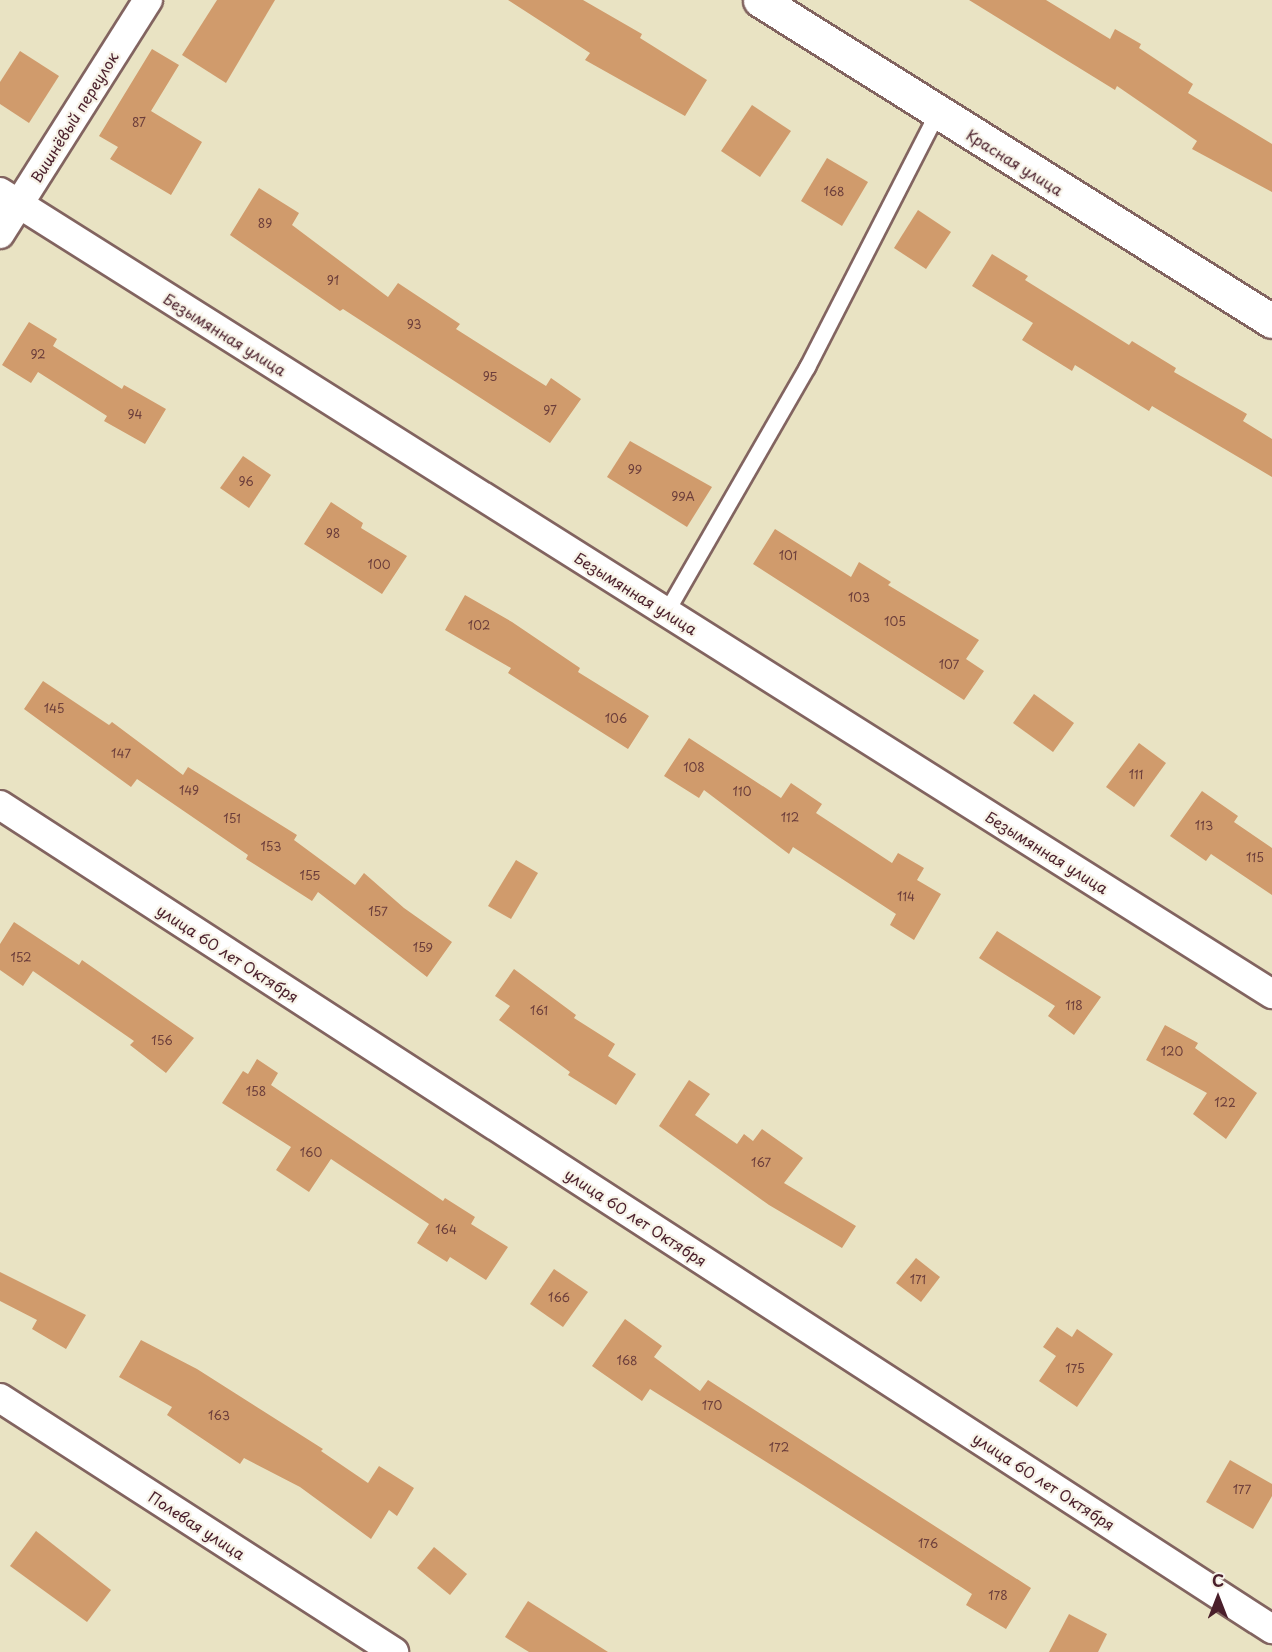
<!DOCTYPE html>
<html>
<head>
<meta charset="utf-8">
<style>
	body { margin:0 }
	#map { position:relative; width:1272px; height:1652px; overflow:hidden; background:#e9e3c3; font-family:"Playpen Sans",sans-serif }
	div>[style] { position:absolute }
	.building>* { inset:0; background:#d09b6c }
	.roads { filter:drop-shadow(2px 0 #826460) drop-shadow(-2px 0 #826460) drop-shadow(0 2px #826460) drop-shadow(0 -2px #826460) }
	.service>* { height:15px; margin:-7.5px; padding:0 7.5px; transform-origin:7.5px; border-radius:7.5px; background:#fff }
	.minor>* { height:28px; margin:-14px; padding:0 14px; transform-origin:14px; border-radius:14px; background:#fff }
	.tertiary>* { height:33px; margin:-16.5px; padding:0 16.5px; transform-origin:16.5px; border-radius:16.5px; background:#fff }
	span { translate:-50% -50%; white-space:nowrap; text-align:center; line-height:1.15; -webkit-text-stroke:4.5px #f7f3e8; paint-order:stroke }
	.number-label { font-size:12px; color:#6c3e3b }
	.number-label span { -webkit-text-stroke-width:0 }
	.street-label { font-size:15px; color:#4a1f2b }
	.north { position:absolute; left:1188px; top:1568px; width:60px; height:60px; -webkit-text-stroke:4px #f7f3e8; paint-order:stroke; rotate:0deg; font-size:16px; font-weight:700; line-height:24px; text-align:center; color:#4a1f2b }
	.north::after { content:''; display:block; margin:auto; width:21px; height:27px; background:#4a1f2b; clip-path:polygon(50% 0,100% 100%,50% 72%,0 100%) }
</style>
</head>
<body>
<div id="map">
	<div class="building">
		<div style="clip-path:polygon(217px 0,275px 0,226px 83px,182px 55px)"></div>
		<div style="clip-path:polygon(508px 0,583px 0,642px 34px,640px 38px,707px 80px,685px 116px,585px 60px,590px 53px)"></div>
		<div style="clip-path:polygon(969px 0,1046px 0,1110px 39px,1115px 29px,1141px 44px,1139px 48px,1193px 84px,1188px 93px,1272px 144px,1272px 192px,1192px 149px,1197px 141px,1117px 86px,1115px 90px)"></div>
		<div style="clip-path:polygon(152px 49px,179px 65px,151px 111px,202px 142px,171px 195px,110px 159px,118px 147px,99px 136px)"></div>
		<div style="clip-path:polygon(20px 51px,59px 76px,29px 123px,0 104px,0 82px)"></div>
		<div style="clip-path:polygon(752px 105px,791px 131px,760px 177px,721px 151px)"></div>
		<div style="clip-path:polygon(827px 158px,868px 182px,842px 226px,801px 201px)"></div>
		<div style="clip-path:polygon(259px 188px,299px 213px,292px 225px,388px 297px,398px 283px,460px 324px,456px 329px,546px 386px,551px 378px,581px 399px,550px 443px,343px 309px,340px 311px,230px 235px)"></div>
		<div style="clip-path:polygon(918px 210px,951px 232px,926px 269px,894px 248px)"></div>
		<div style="clip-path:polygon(992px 254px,1028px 276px,1025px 280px,1129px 345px,1132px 341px,1176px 368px,1174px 372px,1247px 414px,1243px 421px,1272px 439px,1272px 477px,1152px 406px,1149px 411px,1075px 365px,1072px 371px,1022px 340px,1033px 323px,972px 286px)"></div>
		<div style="clip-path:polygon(29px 322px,57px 339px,53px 346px,122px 389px,124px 385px,166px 409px,145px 444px,104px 421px,107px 416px,38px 372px,31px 383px,2px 365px)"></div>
		<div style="clip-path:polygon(630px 441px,712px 487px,687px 527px,607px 477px)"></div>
		<div style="clip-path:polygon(243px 456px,271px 475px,249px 508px,220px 488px)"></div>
		<div style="clip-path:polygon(331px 502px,363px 523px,361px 528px,407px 556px,382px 594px,304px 544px)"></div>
		<div style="clip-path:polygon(775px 529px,851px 577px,859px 562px,891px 582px,888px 585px,979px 640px,966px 659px,984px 671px,964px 700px,753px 564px)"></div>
		<div style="clip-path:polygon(465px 595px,512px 622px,580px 668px,578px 672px,649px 716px,628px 749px,508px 673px,511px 668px,445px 630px)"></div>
		<div style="clip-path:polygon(43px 681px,109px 725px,112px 722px,183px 775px,188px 767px,297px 835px,294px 840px,355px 885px,364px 873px,404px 908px,452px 942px,427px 977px,318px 892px,312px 901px,246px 859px,248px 855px,137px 779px,131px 787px,24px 709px)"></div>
		<div style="clip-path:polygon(1034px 694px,1074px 723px,1053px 752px,1013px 723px)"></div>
		<div style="clip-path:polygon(689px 738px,781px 798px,791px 783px,822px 804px,816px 813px,892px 863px,898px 853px,924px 868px,917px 880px,941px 894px,914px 940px,890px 925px,896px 914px,793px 847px,789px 854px,704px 790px,699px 798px,664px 776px)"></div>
		<div style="clip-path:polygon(1139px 743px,1166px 763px,1134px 807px,1106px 787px)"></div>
		<div style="clip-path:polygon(1202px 791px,1238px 816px,1234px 822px,1272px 848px,1272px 895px,1211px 854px,1206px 861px,1170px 836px)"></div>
		<div style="clip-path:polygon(516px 860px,538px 873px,511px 919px,488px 906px)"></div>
		<div style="clip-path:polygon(14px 922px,79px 965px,82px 960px,194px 1038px,166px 1073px,130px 1045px,134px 1041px,33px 971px,23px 986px,0 970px,0 944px)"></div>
		<div style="clip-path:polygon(997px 931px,1101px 997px,1074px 1035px,1048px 1016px,1055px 1006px,979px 958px)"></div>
		<div style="clip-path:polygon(514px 969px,576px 1015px,574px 1018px,615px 1044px,608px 1056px,636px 1074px,616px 1105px,568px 1075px,570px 1072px,499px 1020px,510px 1006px,495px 996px)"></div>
		<div style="clip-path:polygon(1165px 1025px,1198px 1043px,1195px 1048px,1257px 1093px,1226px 1139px,1193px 1114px,1207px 1093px,1146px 1060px)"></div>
		<div style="clip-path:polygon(257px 1059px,278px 1073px,271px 1085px,443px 1201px,445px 1198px,475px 1217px,471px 1224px,508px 1247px,486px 1280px,450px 1257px,447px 1262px,417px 1243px,429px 1224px,331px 1159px,309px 1192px,276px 1170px,291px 1147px,222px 1103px,243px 1071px,248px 1074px)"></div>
		<div style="clip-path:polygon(689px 1080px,710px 1094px,695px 1115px,737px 1144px,744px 1134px,753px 1141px,762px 1129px,803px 1158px,784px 1183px,856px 1226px,842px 1248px,769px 1205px,659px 1126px)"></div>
		<div style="clip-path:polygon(916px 1258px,940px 1277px,921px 1302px,896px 1283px)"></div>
		<div style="clip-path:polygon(554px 1269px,588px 1292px,563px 1327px,530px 1304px)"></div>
		<div style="clip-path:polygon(0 1272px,86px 1315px,66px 1349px,32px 1329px,37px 1320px,0 1301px)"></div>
		<div style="clip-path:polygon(625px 1319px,662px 1346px,654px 1357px,700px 1391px,708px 1380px,1031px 1588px,1006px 1629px,966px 1605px,972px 1594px,803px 1485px,650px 1389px,642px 1401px,592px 1366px)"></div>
		<div style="clip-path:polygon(1057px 1327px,1072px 1337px,1077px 1329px,1113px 1354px,1077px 1407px,1039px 1381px,1056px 1356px,1043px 1347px)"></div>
		<div style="clip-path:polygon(141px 1340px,197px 1369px,323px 1449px,321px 1451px,368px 1483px,379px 1466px,414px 1488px,397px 1516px,389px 1510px,371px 1539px,300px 1487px,244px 1458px,240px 1464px,167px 1415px,172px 1407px,119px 1377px)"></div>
		<div style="clip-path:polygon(1230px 1460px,1272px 1484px,1272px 1496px,1253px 1529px,1206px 1502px)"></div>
		<div style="clip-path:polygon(36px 1531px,111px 1590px,87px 1622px,10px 1566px)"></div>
		<div style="clip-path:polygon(434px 1547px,467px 1574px,450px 1595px,417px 1568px)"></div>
		<div style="clip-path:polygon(528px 1601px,608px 1652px,529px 1652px,505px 1637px)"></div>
		<div style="clip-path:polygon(1069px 1614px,1107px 1634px,1098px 1652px,1049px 1652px)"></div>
	</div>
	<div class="roads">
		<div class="service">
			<div style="left:666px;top:612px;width:283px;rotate:-60.1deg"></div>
			<div style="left:807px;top:367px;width:285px;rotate:-62.9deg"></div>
		</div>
		<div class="minor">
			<div style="left:0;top:192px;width:1504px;rotate:32.23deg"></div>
			<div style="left:0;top:234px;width:277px;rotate:-57.7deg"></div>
			<div style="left:0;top:805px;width:1516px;rotate:32.94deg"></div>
			<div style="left:0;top:1398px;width:469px;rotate:32.8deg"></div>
		</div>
		<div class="tertiary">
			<div style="left:760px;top:0;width:604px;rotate:32.09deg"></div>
		</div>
	</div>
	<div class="number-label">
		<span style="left:139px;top:123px">87</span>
		<span style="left:834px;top:192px">168</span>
		<span style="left:265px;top:224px">89</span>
		<span style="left:333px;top:281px">91</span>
		<span style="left:414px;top:325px">93</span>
		<span style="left:38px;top:355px">92</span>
		<span style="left:490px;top:377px">95</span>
		<span style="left:550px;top:411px">97</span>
		<span style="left:135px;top:415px">94</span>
		<span style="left:635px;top:470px">99</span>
		<span style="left:246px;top:482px">96</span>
		<span style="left:683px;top:497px">99А</span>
		<span style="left:333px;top:534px">98</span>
		<span style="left:788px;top:556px">101</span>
		<span style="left:379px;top:565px">100</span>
		<span style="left:859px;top:598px">103</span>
		<span style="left:895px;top:622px">105</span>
		<span style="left:479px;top:626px">102</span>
		<span style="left:949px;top:665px">107</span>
		<span style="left:54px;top:709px">145</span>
		<span style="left:616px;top:719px">106</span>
		<span style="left:121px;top:754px">147</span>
		<span style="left:694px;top:768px">108</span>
		<span style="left:1136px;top:775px">111</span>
		<span style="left:189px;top:791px">149</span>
		<span style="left:742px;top:792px">110</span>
		<span style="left:790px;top:818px">112</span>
		<span style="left:232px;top:819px">151</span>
		<span style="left:1204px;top:826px">113</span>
		<span style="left:271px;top:847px">153</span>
		<span style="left:1255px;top:858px">115</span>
		<span style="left:310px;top:876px">155</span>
		<span style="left:906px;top:897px">114</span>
		<span style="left:378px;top:912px">157</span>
		<span style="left:423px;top:948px">159</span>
		<span style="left:21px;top:958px">152</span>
		<span style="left:1074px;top:1006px">118</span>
		<span style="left:539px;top:1011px">161</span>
		<span style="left:162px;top:1041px">156</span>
		<span style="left:1172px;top:1052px">120</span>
		<span style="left:256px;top:1092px">158</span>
		<span style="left:1225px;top:1103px">122</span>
		<span style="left:311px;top:1153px">160</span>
		<span style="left:761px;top:1163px">167</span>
		<span style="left:446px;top:1230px">164</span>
		<span style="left:918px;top:1280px">171</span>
		<span style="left:559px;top:1298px">166</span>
		<span style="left:627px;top:1361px">168</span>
		<span style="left:1075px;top:1369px">175</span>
		<span style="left:712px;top:1406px">170</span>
		<span style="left:219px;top:1416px">163</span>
		<span style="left:779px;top:1448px">172</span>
		<span style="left:1242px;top:1490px">177</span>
		<span style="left:928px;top:1544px">176</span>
		<span style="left:998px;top:1596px">178</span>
	</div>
	<div class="street-label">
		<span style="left:74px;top:117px;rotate:-58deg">Вишнёвый переулок</span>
		<span style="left:1015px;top:162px;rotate:32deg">Красная улица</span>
		<span style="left:225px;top:334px;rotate:32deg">Безымянная улица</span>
		<span style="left:636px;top:593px;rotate:32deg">Безымянная улица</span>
		<span style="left:1047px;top:852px;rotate:32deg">Безымянная улица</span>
		<span style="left:228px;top:953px;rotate:33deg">улица 60 лет Октября</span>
		<span style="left:636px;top:1217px;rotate:33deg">улица 60 лет Октября</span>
		<span style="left:1044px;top:1481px;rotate:33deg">улица 60 лет Октября</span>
		<span style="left:197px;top:1525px;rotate:33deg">Полевая улица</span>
	</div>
	<div class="north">С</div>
</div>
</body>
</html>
